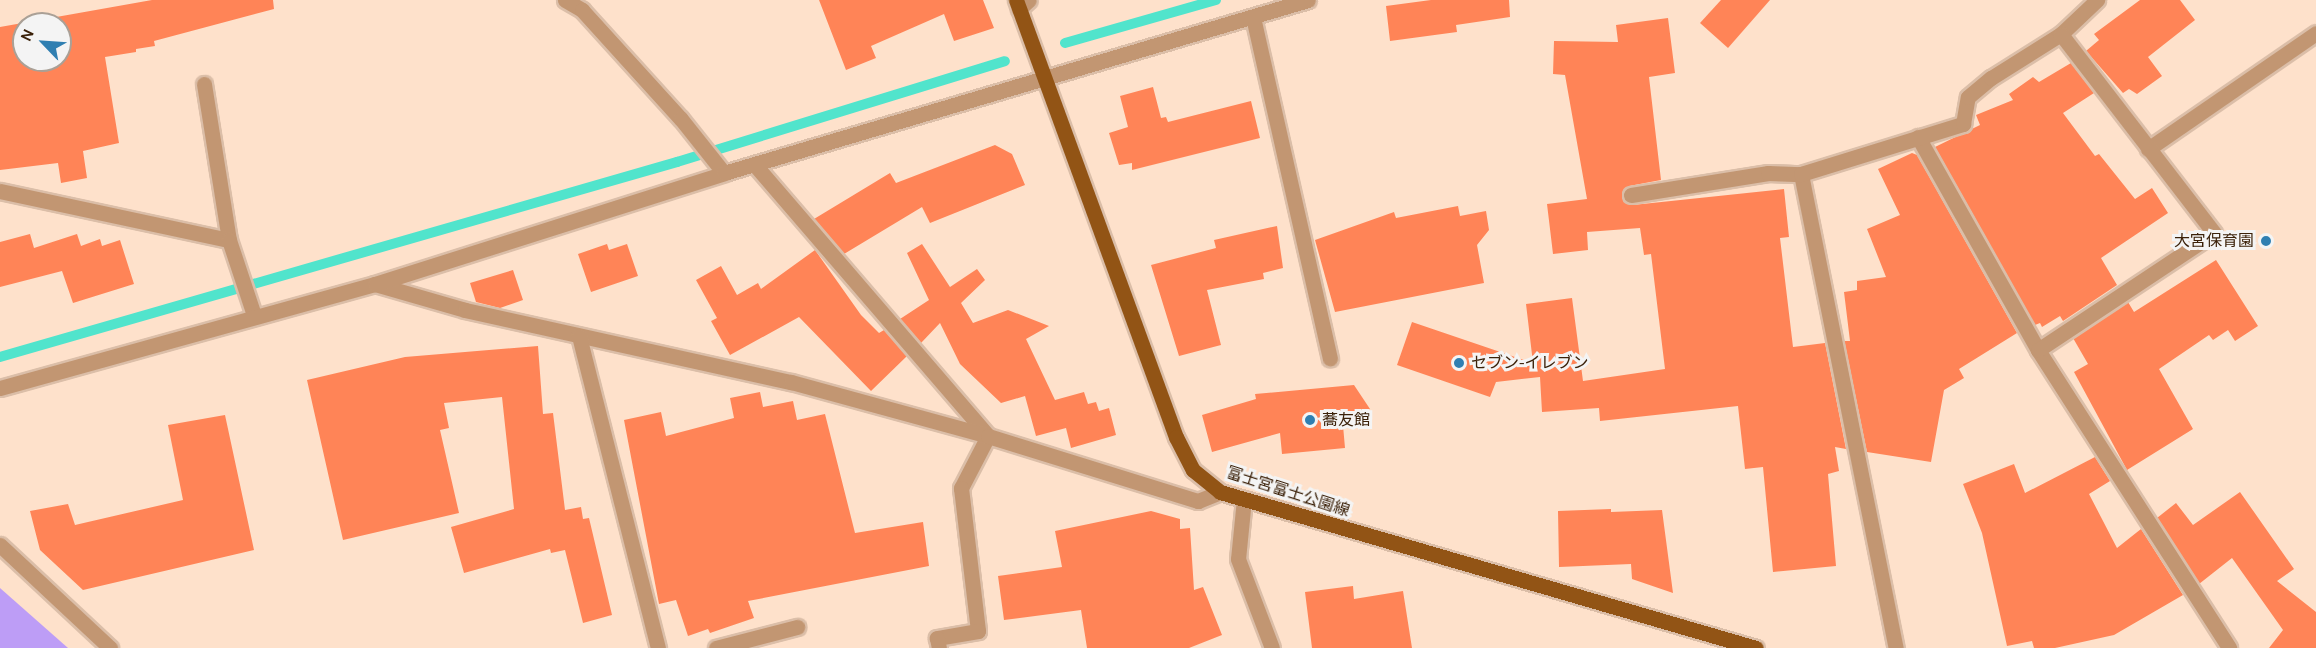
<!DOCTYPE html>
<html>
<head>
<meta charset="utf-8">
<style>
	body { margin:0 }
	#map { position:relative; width:2316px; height:648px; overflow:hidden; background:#fee1cb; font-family:Karla,"Noto Sans JP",sans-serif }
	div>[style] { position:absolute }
	.forest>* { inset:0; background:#bd9df6 }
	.stream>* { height:10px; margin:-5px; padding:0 5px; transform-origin:5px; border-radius:5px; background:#51e4cc }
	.building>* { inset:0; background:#ff8457 }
	.roads { filter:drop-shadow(2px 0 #dbbea8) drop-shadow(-2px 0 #dbbea8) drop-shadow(0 2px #dbbea8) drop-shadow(0 -2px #dbbea8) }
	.minor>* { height:15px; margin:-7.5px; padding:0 7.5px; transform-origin:7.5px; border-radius:7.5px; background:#c29672 }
	.major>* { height:15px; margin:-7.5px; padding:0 7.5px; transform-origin:7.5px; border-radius:7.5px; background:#925415 }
	.dots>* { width:16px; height:16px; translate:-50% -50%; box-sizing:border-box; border:3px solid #f4f4f4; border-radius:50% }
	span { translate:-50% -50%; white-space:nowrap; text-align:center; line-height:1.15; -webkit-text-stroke:6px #f4f4f4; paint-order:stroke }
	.poi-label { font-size:16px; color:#3b2109 }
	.right { translate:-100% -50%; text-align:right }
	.left { translate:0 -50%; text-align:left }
	.street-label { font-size:16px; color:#3b2109 }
	.north { position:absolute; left:12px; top:12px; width:60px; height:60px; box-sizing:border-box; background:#f4f4f4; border:2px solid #aaa096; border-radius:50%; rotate:295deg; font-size:16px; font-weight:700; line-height:24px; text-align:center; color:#3b2109 }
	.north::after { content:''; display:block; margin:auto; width:21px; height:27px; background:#307fb1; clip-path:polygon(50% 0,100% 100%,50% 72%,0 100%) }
</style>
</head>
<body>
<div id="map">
	<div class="forest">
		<div style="clip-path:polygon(0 588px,68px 648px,0 648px)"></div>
	</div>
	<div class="stream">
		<div style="left:1065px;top:43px;width:157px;rotate:-15.9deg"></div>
		<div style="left:0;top:357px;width:705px;rotate:-16.07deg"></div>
		<div style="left:677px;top:162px;width:343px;rotate:-17.1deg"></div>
	</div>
	<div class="building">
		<div style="clip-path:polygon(evenodd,152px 0,273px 0,274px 9px,154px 41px,155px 46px,136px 49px,136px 52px,105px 57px,119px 143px,83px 151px,87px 178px,61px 183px,58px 163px,0 170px,0 27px,152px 0,24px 24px,60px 24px,60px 60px,24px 60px,24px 24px)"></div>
		<div style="clip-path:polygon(819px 0,983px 0,994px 28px,954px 41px,944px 14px,871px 46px,876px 58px,846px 70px)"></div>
		<div style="clip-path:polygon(1431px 0,1509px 0,1510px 17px,1456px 25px,1457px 32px,1390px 41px,1386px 6px)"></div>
		<div style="clip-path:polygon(1721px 0,1770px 0,1728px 48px,1700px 23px)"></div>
		<div style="clip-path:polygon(2140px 0,2180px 0,2195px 20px,2148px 57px,2162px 76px,2137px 94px,2129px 89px,2123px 93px,2086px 51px,2099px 40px,2094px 34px)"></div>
		<div style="clip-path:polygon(1668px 18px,1675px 73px,1649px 77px,1661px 180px,1629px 186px,1622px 197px,1633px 205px,1784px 189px,1789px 237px,1780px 238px,1793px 347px,1825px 343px,1846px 449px,1835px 447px,1839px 471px,1828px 474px,1836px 566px,1773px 572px,1763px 467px,1745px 469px,1738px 406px,1600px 421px,1599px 408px,1542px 412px,1540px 377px,1496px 382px,1490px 397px,1397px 365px,1412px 322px,1533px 363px,1526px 304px,1572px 298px,1583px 381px,1665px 369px,1651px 254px,1644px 255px,1640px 228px,1587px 232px,1588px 250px,1553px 254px,1547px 204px,1587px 199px,1565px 75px,1553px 74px,1554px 41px,1618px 42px,1616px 25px)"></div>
		<div style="clip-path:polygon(2071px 63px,2094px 93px,2063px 113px,2095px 156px,2099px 154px,2135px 199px,2152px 188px,2168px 213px,2101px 258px,2117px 285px,2063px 321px,2060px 316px,2042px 327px,2040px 323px,2035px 325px,1935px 147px,1980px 125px,1976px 115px,2013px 100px,2009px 94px,2033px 77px,2039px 82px)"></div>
		<div style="clip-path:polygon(1153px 87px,1161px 118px,1166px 117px,1168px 122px,1251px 101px,1260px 138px,1132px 170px,1132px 163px,1119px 165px,1109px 133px,1128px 127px,1120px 96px)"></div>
		<div style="clip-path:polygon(995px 145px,1012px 154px,1025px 185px,930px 223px,922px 207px,844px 254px,814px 219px,890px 173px,896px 183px)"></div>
		<div style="clip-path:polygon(1912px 153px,1917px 155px,2017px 333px,1959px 369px,1964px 378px,1944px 390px,1931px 462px,1867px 452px,1844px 341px,1850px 341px,1844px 292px,1857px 290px,1857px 281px,1886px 277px,1867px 229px,1900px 215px,1878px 169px)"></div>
		<div style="clip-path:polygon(1458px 206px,1460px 216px,1486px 211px,1489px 230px,1477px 245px,1484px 283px,1335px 312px,1315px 240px,1394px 212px,1396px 218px)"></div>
		<div style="clip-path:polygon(1277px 226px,1283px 268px,1263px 273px,1264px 279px,1207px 290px,1221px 345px,1179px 356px,1151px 265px,1216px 248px,1214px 240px)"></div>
		<div style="clip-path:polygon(30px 234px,34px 248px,77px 234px,81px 246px,100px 239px,102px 246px,120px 240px,134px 284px,73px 303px,62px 271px,0 287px,0 242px)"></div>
		<div style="clip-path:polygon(607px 244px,609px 250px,627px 244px,638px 276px,591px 292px,578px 254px)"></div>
		<div style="clip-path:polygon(922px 244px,950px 287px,977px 269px,985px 280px,961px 303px,973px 323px,1008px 310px,1049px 326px,1026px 339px,1055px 400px,1084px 392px,1088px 404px,1096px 402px,1099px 411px,1109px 408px,1116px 435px,1071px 448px,1066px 428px,1036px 436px,1025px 396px,1001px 403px,960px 364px,940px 323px,921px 343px,900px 319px,929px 300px,907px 253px)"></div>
		<div style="clip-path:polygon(815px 250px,861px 315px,879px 333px,884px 330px,907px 356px,871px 391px,799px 317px,730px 355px,711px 321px,717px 318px,696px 280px,721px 266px,737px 295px,758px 283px,761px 289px)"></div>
		<div style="clip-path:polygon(2216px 260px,2258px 326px,2235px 341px,2228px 330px,2213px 340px,2209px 335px,2159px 369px,2193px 429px,2127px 470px,2074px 372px,2088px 364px,2073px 338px,2128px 302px,2134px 312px)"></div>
		<div style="clip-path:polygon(513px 270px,523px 300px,500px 308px,476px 302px,470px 283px)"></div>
		<div style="clip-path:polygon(538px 346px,543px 414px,553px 413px,565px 510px,581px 507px,583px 519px,589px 518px,612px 615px,583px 623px,565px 550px,551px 553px,550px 549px,464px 573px,451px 527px,514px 509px,502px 397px,444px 403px,449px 428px,440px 430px,459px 513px,343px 540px,307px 380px,405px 357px)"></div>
		<div style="clip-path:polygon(1354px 385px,1370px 409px,1342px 414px,1345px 448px,1282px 454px,1280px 433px,1212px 452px,1202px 415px,1256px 399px,1255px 394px)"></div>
		<div style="clip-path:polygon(760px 392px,763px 407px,793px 401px,797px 420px,825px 414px,855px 533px,923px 522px,929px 566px,748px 601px,754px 618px,710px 633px,708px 629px,688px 636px,676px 600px,659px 604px,624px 420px,661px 412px,666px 436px,734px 418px,730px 398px)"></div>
		<div style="clip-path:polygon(225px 415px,254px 550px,83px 590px,40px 550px,30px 511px,68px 504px,75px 525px,183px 500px,168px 425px)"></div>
		<div style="clip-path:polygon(2095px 457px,2110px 481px,2089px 494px,2117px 548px,2141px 529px,2183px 595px,2114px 635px,2055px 648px,2034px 648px,2032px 641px,2007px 646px,1982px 533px,1963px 484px,2014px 464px,2025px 493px)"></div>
		<div style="clip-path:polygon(2240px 492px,2294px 569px,2277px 581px,2316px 612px,2316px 648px,2269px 648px,2283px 630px,2232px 558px,2199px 584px,2157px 518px,2176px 503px,2193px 525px)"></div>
		<div style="clip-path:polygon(1611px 509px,1611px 512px,1662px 510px,1673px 593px,1632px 579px,1631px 564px,1559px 567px,1558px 511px)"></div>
		<div style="clip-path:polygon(1151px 511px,1180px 519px,1180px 529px,1190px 528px,1194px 590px,1203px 587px,1222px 635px,1189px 648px,1087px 648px,1081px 610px,1004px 620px,998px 576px,1062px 567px,1055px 531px)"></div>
		<div style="clip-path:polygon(1353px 586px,1354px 599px,1403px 591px,1412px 648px,1312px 648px,1305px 592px)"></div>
	</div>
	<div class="roads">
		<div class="minor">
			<div style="left:565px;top:0;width:20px;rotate:30deg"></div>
			<div style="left:582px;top:10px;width:147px;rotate:47.8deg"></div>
			<div style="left:681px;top:119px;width:69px;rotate:51.5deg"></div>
			<div style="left:1019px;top:9px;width:13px;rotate:-42deg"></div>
			<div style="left:1253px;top:17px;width:350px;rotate:77.3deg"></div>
			<div style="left:204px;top:84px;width:158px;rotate:80.9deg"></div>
			<div style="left:1918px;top:137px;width:244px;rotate:60.6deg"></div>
			<div style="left:2038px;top:350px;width:354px;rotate:57.3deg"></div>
			<div style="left:2148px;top:149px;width:204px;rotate:-34.6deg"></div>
			<div style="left:755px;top:165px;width:357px;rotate:49.3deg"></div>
			<div style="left:988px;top:436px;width:59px;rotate:117.4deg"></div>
			<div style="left:961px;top:488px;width:144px;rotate:83.2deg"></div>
			<div style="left:978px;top:631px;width:42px;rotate:170.3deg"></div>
			<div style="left:937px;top:638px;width:10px;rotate:79deg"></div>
			<div style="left:1801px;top:174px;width:483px;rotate:78.7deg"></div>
			<div style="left:0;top:191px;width:234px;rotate:12.1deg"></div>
			<div style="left:229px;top:240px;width:79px;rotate:71.6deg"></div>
			<div style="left:1631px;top:195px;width:139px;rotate:-9.1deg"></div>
			<div style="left:1768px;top:173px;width:33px;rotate:2deg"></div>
			<div style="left:1801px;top:174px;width:170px;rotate:-17.2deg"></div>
			<div style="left:1963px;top:124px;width:27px;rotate:-80deg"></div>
			<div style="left:1968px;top:97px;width:30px;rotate:-40deg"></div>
			<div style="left:1991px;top:78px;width:83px;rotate:-32.2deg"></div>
			<div style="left:2061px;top:34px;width:50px;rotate:-43.4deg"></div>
			<div style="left:375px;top:284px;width:94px;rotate:16.1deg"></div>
			<div style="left:465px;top:310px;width:334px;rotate:12.5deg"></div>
			<div style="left:791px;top:382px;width:204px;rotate:15.3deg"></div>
			<div style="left:988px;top:436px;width:220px;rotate:17.2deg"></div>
			<div style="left:1198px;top:501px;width:24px;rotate:-22deg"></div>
			<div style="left:579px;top:336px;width:322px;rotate:75.8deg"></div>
			<div style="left:2038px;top:350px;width:211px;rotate:-33.6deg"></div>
			<div style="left:2214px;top:233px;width:251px;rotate:-127.6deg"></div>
			<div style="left:0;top:388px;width:389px;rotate:-15.5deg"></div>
			<div style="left:375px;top:284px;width:366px;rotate:-17.6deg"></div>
			<div style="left:724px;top:173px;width:609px;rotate:-16.5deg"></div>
			<div style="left:1244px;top:499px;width:60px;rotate:95.7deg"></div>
			<div style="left:1238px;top:559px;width:95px;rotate:69.1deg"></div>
			<div style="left:0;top:545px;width:151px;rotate:43.1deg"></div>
			<div style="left:716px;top:648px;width:84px;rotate:-14.5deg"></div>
		</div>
		<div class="major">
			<div style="left:1016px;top:0;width:465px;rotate:69.9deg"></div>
			<div style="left:1176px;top:437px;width:37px;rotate:63deg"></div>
			<div style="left:1193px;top:470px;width:35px;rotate:39deg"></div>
			<div style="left:1220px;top:492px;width:558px;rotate:16.23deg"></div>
		</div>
	</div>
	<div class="dots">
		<div style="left:2266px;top:241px;background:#307fb1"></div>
		<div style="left:1459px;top:363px;background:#307fb1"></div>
		<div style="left:1310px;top:420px;background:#307fb1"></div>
	</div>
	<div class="poi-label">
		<span class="right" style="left:2254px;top:241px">大宮保育園</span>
		<span class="left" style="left:1471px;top:363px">セブン-イレブン</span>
		<span class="left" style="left:1322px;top:420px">蕎友館</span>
	</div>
	<div class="street-label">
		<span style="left:1288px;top:492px;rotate:18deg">富士宮富士公園線</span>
	</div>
	<div class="north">N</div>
</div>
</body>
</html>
